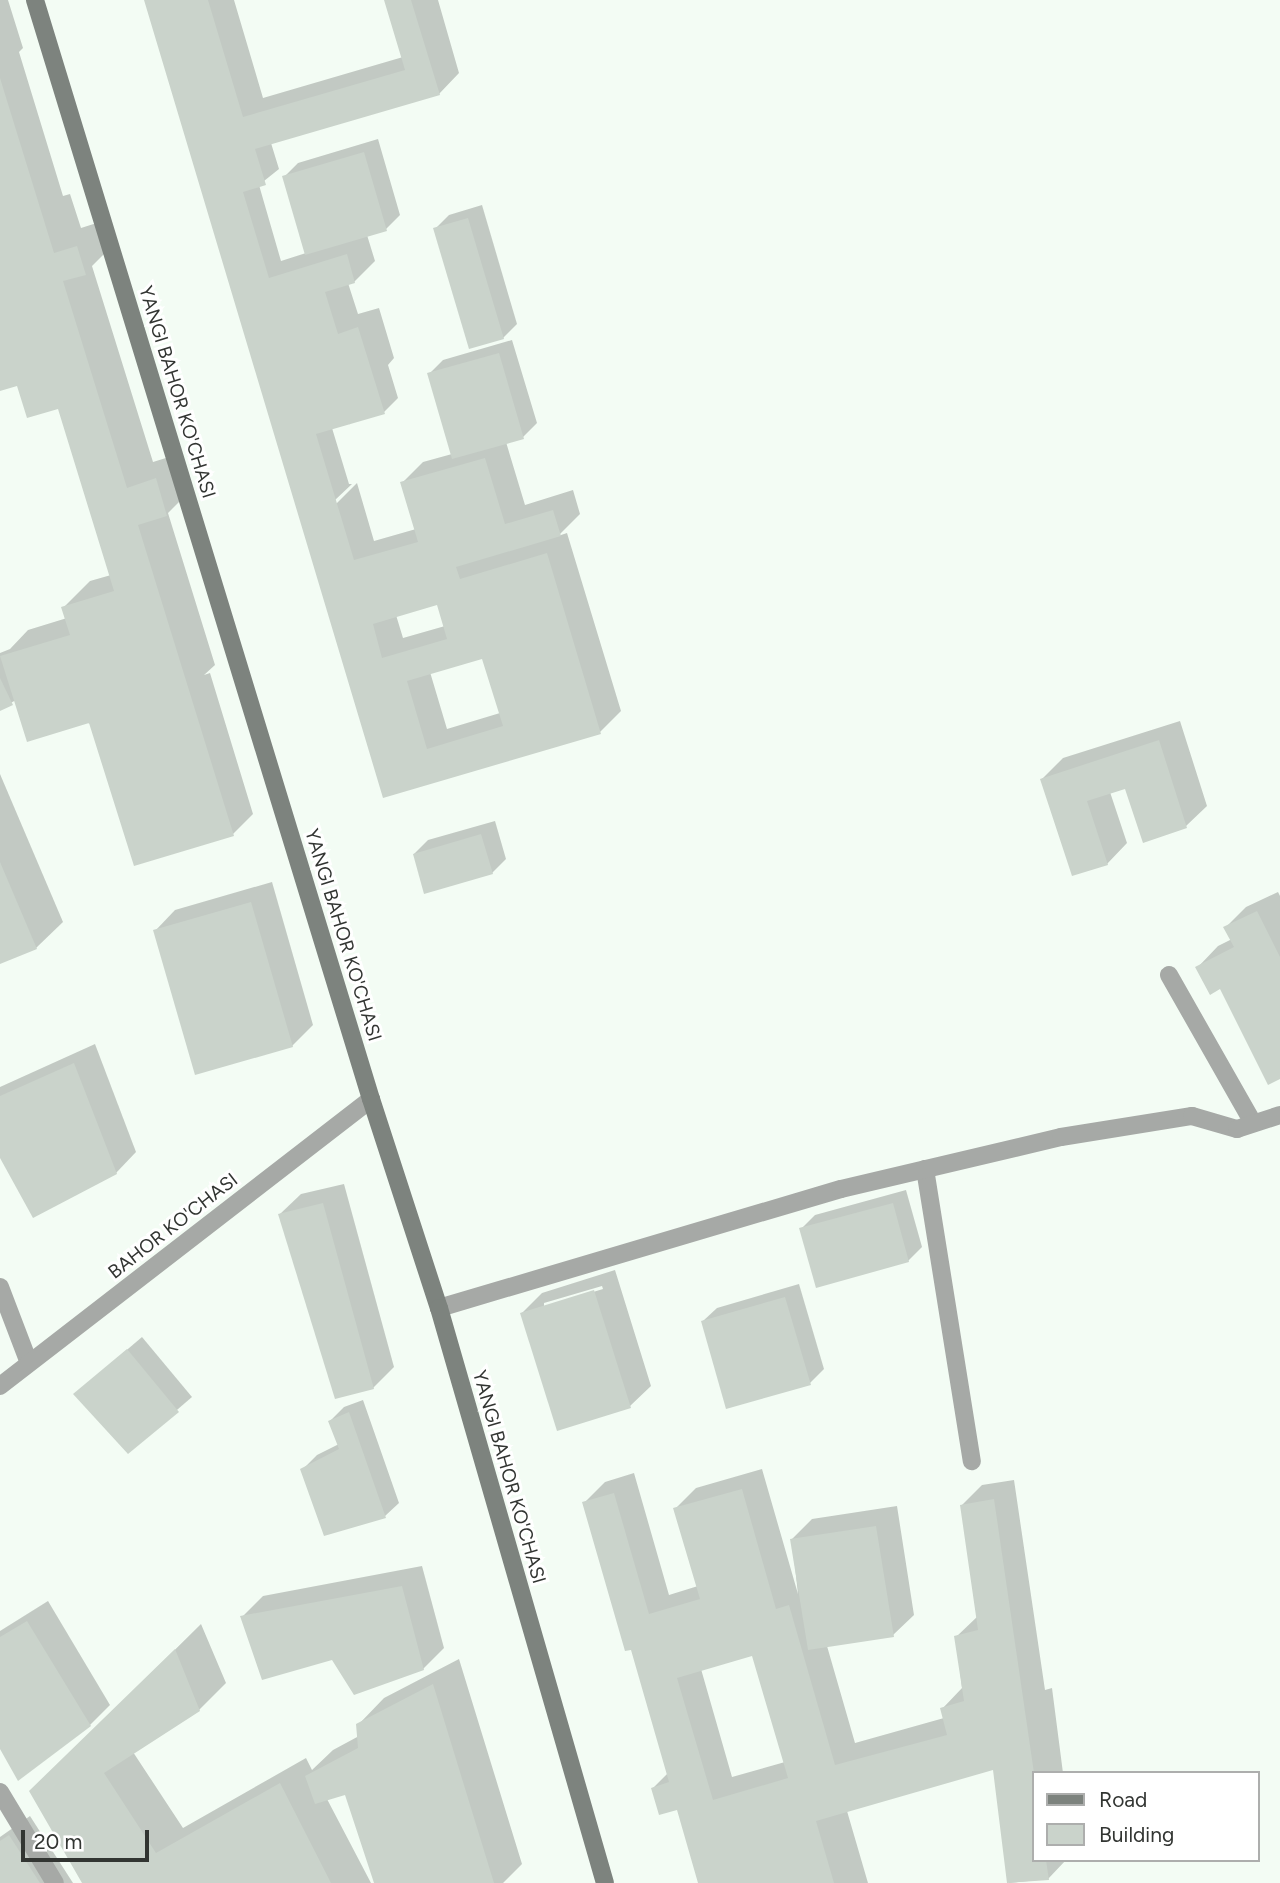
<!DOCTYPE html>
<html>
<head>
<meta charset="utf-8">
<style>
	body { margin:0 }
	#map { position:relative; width:1280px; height:1883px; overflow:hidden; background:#f3fcf4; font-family:Figtree,sans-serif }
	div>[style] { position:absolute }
	.shadow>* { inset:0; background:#0003 }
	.building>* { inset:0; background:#cad3cb }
	.lane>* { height:18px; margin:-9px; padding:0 9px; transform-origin:9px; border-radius:9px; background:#a6a9a6 }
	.street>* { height:18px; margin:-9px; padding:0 9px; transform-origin:9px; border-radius:9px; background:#a6a9a6 }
	.secondary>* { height:18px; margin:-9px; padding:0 9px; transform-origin:9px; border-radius:9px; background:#7d837e }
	span { translate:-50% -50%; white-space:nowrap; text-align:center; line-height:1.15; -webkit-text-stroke:6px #fff; paint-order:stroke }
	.street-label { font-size:19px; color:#323532 }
	.legend { position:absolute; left:1032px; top:1771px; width:228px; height:91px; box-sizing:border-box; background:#fff; border:2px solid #adaead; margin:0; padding:9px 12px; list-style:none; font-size:21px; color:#323532 }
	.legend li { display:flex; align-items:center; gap:14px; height:35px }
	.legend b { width:35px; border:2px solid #adaead }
	.scale { position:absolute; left:21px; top:1830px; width:128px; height:32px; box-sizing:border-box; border:4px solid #323532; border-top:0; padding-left:9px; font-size:21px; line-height:24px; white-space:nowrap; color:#323532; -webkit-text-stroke:5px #fff; paint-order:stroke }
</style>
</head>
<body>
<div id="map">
	<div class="shadow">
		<div style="clip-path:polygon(0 0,8px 0,23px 48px,19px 52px,63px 196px,70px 194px,81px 228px,103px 221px,111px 247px,92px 266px,153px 462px,182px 453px,193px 488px,168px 513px,215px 665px,204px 675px,210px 673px,253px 814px,233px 834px,91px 724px,16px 700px,0 709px,0 653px,10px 649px,28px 630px,67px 618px,63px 608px,90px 581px,111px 575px,59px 407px,18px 384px,0 389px)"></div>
		<div style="clip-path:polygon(evenodd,146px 0,234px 0,263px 98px,403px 57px,386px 0,438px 0,459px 73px,439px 94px,271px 143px,279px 169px,259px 185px,281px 261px,306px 253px,284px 177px,298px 163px,378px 139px,400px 215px,386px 229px,367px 235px,375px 261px,354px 282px,348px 283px,358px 314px,379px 308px,394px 358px,388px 365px,398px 398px,384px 412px,332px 428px,349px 484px,352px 484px,334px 501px,334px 506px,357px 483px,374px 541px,416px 529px,402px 483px,423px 462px,452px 454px,429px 374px,443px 360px,512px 340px,537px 423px,523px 437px,506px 442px,525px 505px,573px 490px,580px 514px,558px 536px,567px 533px,621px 711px,600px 732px,384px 796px,146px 0,438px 603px,445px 626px,403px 638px,396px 615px,438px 603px,146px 0,483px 657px,500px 713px,447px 729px,430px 672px,483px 657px)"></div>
		<div style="clip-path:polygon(482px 205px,517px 324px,503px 338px,435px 229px,449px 215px)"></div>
		<div style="clip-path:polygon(1180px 721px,1207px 806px,1186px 826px,1126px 786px,1110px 792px,1127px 843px,1107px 864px,1042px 779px,1063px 758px)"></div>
		<div style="clip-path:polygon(0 774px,63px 922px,36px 948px,0 962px)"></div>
		<div style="clip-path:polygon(495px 821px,506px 859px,492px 873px,414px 854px,428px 840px)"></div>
		<div style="clip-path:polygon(272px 882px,313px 1025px,292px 1046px,155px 931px,175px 910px)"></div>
		<div style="clip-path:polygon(1278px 892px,1280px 896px,1280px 1077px,1220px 987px,1198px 967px,1218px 946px,1232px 939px,1225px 928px,1246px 907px)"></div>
		<div style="clip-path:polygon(95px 1044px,136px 1152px,116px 1173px,0 1154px,0 1087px)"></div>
		<div style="clip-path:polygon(344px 1184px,394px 1367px,373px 1388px,280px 1214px,301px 1194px)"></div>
		<div style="clip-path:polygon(906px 1190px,922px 1247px,908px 1261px,801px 1229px,815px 1215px)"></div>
		<div style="clip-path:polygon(evenodd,615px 1270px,651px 1386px,630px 1406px,522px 1313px,542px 1293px,615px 1270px,602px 1286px,603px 1289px,544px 1307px,544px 1303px,602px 1286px)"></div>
		<div style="clip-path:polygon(799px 1284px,824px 1369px,810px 1383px,703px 1321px,717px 1308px)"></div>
		<div style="clip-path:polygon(142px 1337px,192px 1397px,128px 1452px,75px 1394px)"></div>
		<div style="clip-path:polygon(363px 1400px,399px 1503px,385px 1516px,303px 1469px,317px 1455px,339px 1444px,330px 1421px,344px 1407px)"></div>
		<div style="clip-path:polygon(evenodd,762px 1469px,798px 1594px,792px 1539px,812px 1519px,897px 1506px,914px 1615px,893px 1635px,827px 1646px,855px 1743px,944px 1718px,942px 1709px,962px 1688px,956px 1637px,978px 1616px,961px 1506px,982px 1485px,1014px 1480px,1045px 1690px,1052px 1688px,1063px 1773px,1033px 1773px,1033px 1860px,1066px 1860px,1048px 1879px,1009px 1883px,994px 1768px,847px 1811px,868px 1883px,700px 1883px,679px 1811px,653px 1788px,668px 1773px,632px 1648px,584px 1503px,605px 1482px,634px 1473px,669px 1595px,698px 1586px,675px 1509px,696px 1488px,762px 1469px,753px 1654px,785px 1762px,732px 1777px,701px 1669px,753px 1654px)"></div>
		<div style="clip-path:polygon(422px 1566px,444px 1648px,423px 1669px,333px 1658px,242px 1617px,263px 1596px)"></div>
		<div style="clip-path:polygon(48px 1601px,110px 1705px,90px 1725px,0 1745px,0 1631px)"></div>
		<div style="clip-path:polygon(201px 1624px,226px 1683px,199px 1710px,133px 1752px,183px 1828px,306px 1758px,312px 1770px,333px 1750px,359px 1736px,358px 1725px,384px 1698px,459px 1659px,522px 1864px,503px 1883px,376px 1883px,347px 1793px,327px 1799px,371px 1883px,84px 1883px,32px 1791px)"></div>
		<div style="clip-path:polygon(30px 1816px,73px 1883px,0 1883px,0 1837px)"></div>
	</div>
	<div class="building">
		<div style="clip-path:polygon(evenodd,144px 0,208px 0,243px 117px,405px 70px,384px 0,411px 0,440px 95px,255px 149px,266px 185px,243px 192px,269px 278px,347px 254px,355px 283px,325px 292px,338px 334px,358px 327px,385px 414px,316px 434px,354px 560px,418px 542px,400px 482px,485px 458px,505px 524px,553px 510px,561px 536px,456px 567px,460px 579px,547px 553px,601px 734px,383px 798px,144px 0,437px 605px,447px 639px,382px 658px,373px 624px,437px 605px,144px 0,482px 659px,503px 726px,427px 749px,407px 681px,482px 659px)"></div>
		<div style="clip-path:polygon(0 78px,54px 253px,77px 246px,86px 275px,63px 281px,127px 488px,156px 478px,167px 516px,138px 525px,234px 836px,134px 866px,89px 723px,27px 742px,0 656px,70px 635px,61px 607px,114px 591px,58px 409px,27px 418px,17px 386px,0 391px)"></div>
		<div style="clip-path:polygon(364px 152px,387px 231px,305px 255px,282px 176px)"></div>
		<div style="clip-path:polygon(468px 218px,504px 339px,469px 349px,433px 228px)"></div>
		<div style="clip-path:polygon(499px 353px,524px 439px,452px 459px,427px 373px)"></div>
		<div style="clip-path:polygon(0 678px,13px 705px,0 711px)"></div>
		<div style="clip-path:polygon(1159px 740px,1187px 828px,1143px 843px,1125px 789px,1087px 801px,1108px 865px,1072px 876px,1040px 779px)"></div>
		<div style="clip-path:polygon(481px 834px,493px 874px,424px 894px,413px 854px)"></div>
		<div style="clip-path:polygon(0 862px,37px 949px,0 964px)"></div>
		<div style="clip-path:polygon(251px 902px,293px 1047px,195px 1075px,153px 930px)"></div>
		<div style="clip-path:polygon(1257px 911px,1280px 957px,1280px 1079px,1268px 1085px,1220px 989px,1210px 995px,1195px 967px,1234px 947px,1223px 927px)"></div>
		<div style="clip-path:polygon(74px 1063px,117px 1174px,33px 1218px,0 1158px,0 1096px)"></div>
		<div style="clip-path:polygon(323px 1203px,374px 1389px,335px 1399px,278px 1214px)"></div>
		<div style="clip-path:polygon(893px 1203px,909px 1262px,816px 1288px,799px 1228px)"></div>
		<div style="clip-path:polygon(594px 1290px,631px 1408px,557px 1431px,520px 1313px)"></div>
		<div style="clip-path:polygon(785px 1297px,811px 1385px,726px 1409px,701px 1321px)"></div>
		<div style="clip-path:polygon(127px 1349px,179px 1412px,128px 1454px,73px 1394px)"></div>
		<div style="clip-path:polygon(349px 1412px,386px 1518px,324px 1536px,300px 1469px,339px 1449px,328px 1421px)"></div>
		<div style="clip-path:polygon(evenodd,742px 1489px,776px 1609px,789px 1605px,835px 1765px,947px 1735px,940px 1708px,964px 1701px,954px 1636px,978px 1630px,960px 1505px,994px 1499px,1034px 1773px,1033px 1860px,1046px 1860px,1049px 1880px,1007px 1883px,993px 1770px,816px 1821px,834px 1883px,698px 1883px,677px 1810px,659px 1815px,651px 1788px,669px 1782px,631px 1650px,625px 1651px,582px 1502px,614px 1493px,649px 1614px,700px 1599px,673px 1508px,742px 1489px,752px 1656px,788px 1778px,713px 1800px,677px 1678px,752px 1656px)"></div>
		<div style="clip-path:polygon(876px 1526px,894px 1637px,808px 1650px,790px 1539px)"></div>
		<div style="clip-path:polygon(402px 1586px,424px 1670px,354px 1695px,332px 1660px,262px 1680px,240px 1616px)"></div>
		<div style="clip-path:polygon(27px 1621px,91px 1726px,18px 1781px,0 1749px,0 1637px)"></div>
		<div style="clip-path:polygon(175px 1649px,200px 1711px,104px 1773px,156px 1853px,280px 1783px,331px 1883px,82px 1883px,29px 1791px)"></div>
		<div style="clip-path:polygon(433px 1684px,494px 1883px,374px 1883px,345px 1795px,315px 1804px,305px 1776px,358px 1748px,356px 1724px)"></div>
		<div style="clip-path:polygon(9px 1835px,40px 1883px,0 1883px,0 1841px)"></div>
	</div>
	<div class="lane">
		<div style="left:1169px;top:975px;width:170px;rotate:60.4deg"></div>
		<div style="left:925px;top:1169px;width:296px;rotate:80.9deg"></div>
		<div style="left:439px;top:1308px;width:419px;rotate:-16.5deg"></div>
		<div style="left:841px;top:1189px;width:226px;rotate:-13.3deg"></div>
		<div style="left:1061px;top:1137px;width:133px;rotate:-9.1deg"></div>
		<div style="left:1192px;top:1116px;width:47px;rotate:16.1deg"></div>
		<div style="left:1237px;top:1129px;width:45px;rotate:-18deg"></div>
	</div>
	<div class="street">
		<div style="left:0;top:1287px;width:81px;rotate:69.1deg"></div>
		<div style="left:0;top:1386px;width:469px;rotate:-37.7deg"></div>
		<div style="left:0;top:1792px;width:106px;rotate:58.9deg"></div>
	</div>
	<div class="secondary">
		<div style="left:35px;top:0;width:1149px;rotate:73deg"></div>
		<div style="left:371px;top:1099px;width:220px;rotate:72deg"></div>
		<div style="left:439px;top:1308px;width:598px;rotate:73.9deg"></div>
	</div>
	<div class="street-label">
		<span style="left:177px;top:392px;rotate:73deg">YANGI BAHOR KO'CHASI</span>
		<span style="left:343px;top:935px;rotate:73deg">YANGI BAHOR KO'CHASI</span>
		<span style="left:173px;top:1226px;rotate:-38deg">BAHOR KO'CHASI</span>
		<span style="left:509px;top:1477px;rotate:74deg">YANGI BAHOR KO'CHASI</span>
	</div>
	<ul class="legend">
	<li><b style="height:9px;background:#7d837e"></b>Road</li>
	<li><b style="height:19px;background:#cad3cb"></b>Building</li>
	</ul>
	<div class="scale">20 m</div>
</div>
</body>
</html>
